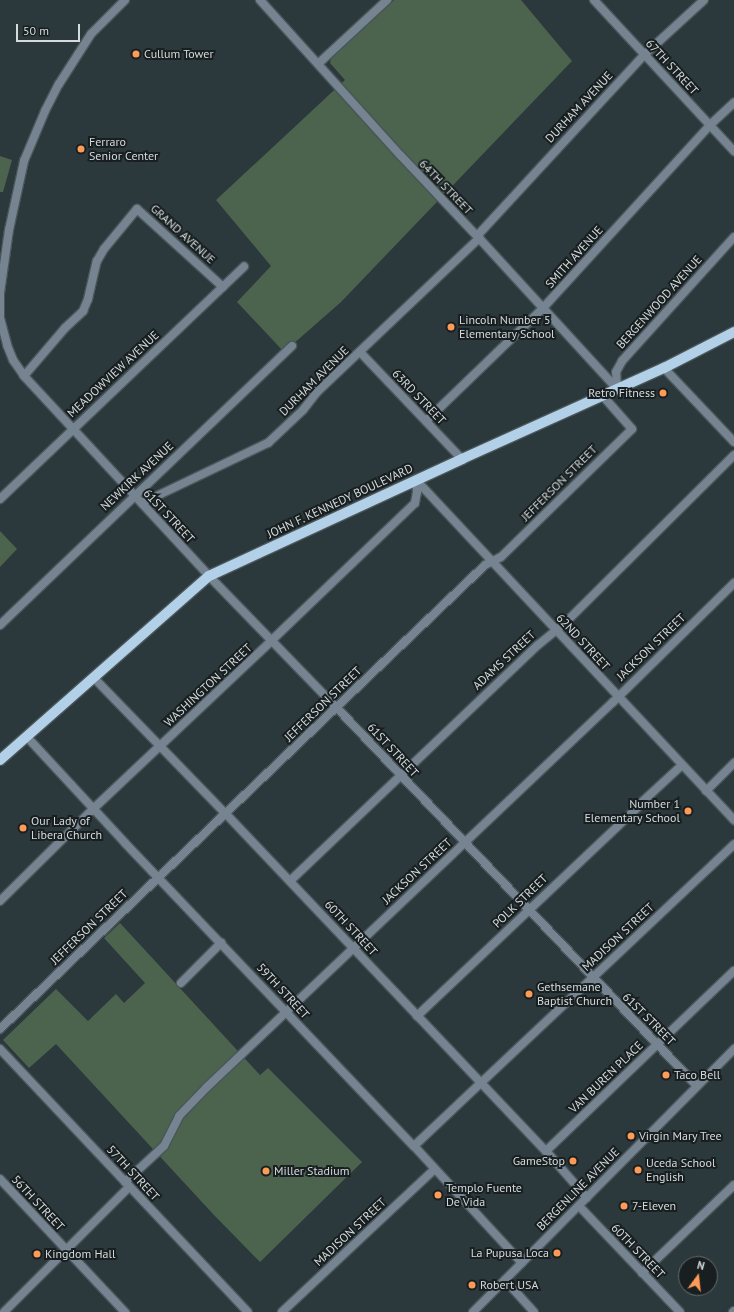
<!DOCTYPE html>
<html>
<head>
<meta charset="utf-8">
<style>
	body { margin:0 }
	#map { position:relative; width:734px; height:1312px; overflow:hidden; background:#2c393c; font-family:"PT Sans",sans-serif }
	div>[style] { position:absolute }
	.green>* { inset:0; background:#4c634e }
	.roads { filter:drop-shadow(1px 0 #4a5659) drop-shadow(-1px 0 #4a5659) drop-shadow(0 1px #4a5659) drop-shadow(0 -1px #4a5659) }
	.minor>* { height:8px; margin:-4px; padding:0 4px; transform-origin:4px; border-radius:4px; background:#758490 }
	.tertiary>* { height:8px; margin:-4px; padding:0 4px; transform-origin:4px; border-radius:4px; background:#758490 }
	.primary>* { height:10px; margin:-5px; padding:0 5px; transform-origin:5px; border-radius:5px; background:#b2d1e9 }
	.dots>* { width:11px; height:11px; translate:-50% -50%; box-sizing:border-box; border:2px solid #191f20; border-radius:50% }
	span { translate:-50% -50%; white-space:nowrap; text-align:center; line-height:1.15; -webkit-text-stroke:4px #191f20; paint-order:stroke }
	.poi-label { font-size:12px; color:#d3dbdc }
	.left { translate:0 -50%; text-align:left }
	.right { translate:-100% -50%; text-align:right }
	.street-label { font-size:12px; color:#d3dbdc }
	.north { position:absolute; left:678px; top:1256px; width:40px; height:40px; box-sizing:border-box; background:#191f20; border:1px solid #636a6b; border-radius:50%; rotate:15deg; font-size:11px; font-weight:700; line-height:16px; text-align:center; color:#d3dbdc }
	.north::after { content:''; display:block; margin:auto; width:14px; height:18px; background:#fe9c57; clip-path:polygon(50% 0,100% 100%,50% 72%,0 100%) }
	.scale { position:absolute; left:16px; top:24px; width:64px; height:18px; box-sizing:border-box; border:2px solid #d3dbdc; border-top:0; padding-left:5px; font-size:12px; line-height:14px; white-space:nowrap; color:#d3dbdc; -webkit-text-stroke:3px #191f20; paint-order:stroke }
</style>
</head>
<body>
<div id="map">
	<div class="green">
		<div style="clip-path:polygon(394px 0,521px 0,572px 61px,341px 302px,284px 352px,237px 302px,271px 266px,216px 200px,345px 80px,330px 63px,331px 58px)"></div>
		<div style="clip-path:polygon(0 156px,12px 160px,3px 192px,0 192px)"></div>
		<div style="clip-path:polygon(0 531px,17px 549px,0 567px)"></div>
		<div style="clip-path:polygon(120px 923px,260px 1075px,268px 1068px,362px 1162px,260px 1262px,213px 1214px,56px 1044px,29px 1068px,3px 1040px,56px 989px,88px 1021px,116px 994px,124px 1003px,145px 983px,104px 938px)"></div>
	</div>
	<div class="roads">
		<div class="minor">
			<div style="left:260px;top:0;width:210px;rotate:47.9deg"></div>
			<div style="left:401px;top:156px;width:110px;rotate:46.5deg"></div>
			<div style="left:477px;top:236px;width:207px;rotate:47.5deg"></div>
			<div style="left:594px;top:0;width:206px;rotate:47.2deg"></div>
			<div style="left:319px;top:63px;width:93px;rotate:-42.8deg"></div>
			<div style="left:477px;top:236px;width:246px;rotate:-47.3deg"></div>
			<div style="left:644px;top:55px;width:81px;rotate:-42.5deg"></div>
			<div style="left:360px;top:352px;width:148px;rotate:46.4deg"></div>
			<div style="left:664px;top:368px;width:102px;rotate:46.6deg"></div>
			<div style="left:24px;top:376px;width:63px;rotate:-49.5deg"></div>
			<div style="left:65px;top:328px;width:25px;rotate:-43deg"></div>
			<div style="left:83px;top:311px;width:13px;rotate:-67deg"></div>
			<div style="left:88px;top:299px;width:39px;rotate:-77deg"></div>
			<div style="left:97px;top:261px;width:14px;rotate:-60deg"></div>
			<div style="left:104px;top:249px;width:52px;rotate:-50.5deg"></div>
			<div style="left:137px;top:209px;width:116px;rotate:42.2deg"></div>
			<div style="left:617px;top:389px;width:17px;rotate:-93deg"></div>
			<div style="left:616px;top:372px;width:13px;rotate:-61deg"></div>
			<div style="left:622px;top:361px;width:167px;rotate:-47.9deg"></div>
			<div style="left:426px;top:421px;width:163px;rotate:-44deg"></div>
			<div style="left:543px;top:308px;width:248px;rotate:-47.6deg"></div>
			<div style="left:710px;top:125px;width:33px;rotate:-43deg"></div>
			<div style="left:416px;top:480px;width:466px;rotate:46.9deg"></div>
			<div style="left:0;top:499px;width:337px;rotate:-43.6deg"></div>
			<div style="left:142px;top:503px;width:140px;rotate:-25.5deg"></div>
			<div style="left:268px;top:443px;width:48px;rotate:-43.3deg"></div>
			<div style="left:303px;top:410px;width:23px;rotate:-52deg"></div>
			<div style="left:317px;top:392px;width:224px;rotate:-43.5deg"></div>
			<div style="left:209px;top:576px;width:184px;rotate:45.9deg"></div>
			<div style="left:337px;top:708px;width:522px;rotate:46.4deg"></div>
			<div style="left:0;top:625px;width:404px;rotate:-43.7deg"></div>
			<div style="left:27px;top:737px;width:144px;rotate:47.2deg"></div>
			<div style="left:125px;top:843px;width:419px;rotate:46.4deg"></div>
			<div style="left:414px;top:1146px;width:159px;rotate:47.3deg"></div>
			<div style="left:706px;top:791px;width:40px;rotate:-45deg"></div>
			<div style="left:642px;top:802px;width:54px;rotate:-42.8deg"></div>
			<div style="left:290px;top:881px;width:342px;rotate:-43.6deg"></div>
			<div style="left:538px;top:645px;width:33px;rotate:-39deg"></div>
			<div style="left:564px;top:624px;width:240px;rotate:-44.8deg"></div>
			<div style="left:0;top:901px;width:131px;rotate:-44.7deg"></div>
			<div style="left:93px;top:809px;width:245px;rotate:-43.3deg"></div>
			<div style="left:271px;top:641px;width:199px;rotate:-43.8deg"></div>
			<div style="left:415px;top:503px;width:11px;rotate:-80deg"></div>
			<div style="left:417px;top:492px;width:12px;rotate:-95deg"></div>
			<div style="left:181px;top:983px;width:57px;rotate:-45deg"></div>
			<div style="left:417px;top:1016px;width:307px;rotate:-43.4deg"></div>
			<div style="left:0;top:1029px;width:671px;rotate:-43.73deg"></div>
			<div style="left:485px;top:565px;width:18px;rotate:-27deg"></div>
			<div style="left:501px;top:557px;width:183px;rotate:-44.3deg"></div>
			<div style="left:632px;top:429px;width:45px;rotate:-131.4deg"></div>
			<div style="left:0;top:1049px;width:361px;rotate:46.7deg"></div>
			<div style="left:414px;top:1146px;width:440px;rotate:-43.3deg"></div>
			<div style="left:546px;top:1151px;width:260px;rotate:-43.8deg"></div>
			<div style="left:0;top:1179px;width:183px;rotate:46.8deg"></div>
			<div style="left:125px;top:1182px;width:53px;rotate:-42.7deg"></div>
			<div style="left:164px;top:1146px;width:34px;rotate:-63deg"></div>
			<div style="left:179px;top:1116px;width:40px;rotate:-46deg"></div>
			<div style="left:207px;top:1087px;width:560px;rotate:-43.48deg"></div>
			<div style="left:613px;top:702px;width:170px;rotate:-44.5deg"></div>
			<div style="left:642px;top:1273px;width:127px;rotate:-43.7deg"></div>
			<div style="left:505px;top:1280px;width:43px;rotate:47.8deg"></div>
			<div style="left:4px;top:1312px;width:177px;rotate:-45deg"></div>
			<div style="left:282px;top:1312px;width:209px;rotate:-43.1deg"></div>
			<div style="left:733px;top:1312px;width:1px;rotate:-45deg"></div>
		</div>
		<div class="tertiary">
			<div style="left:0;top:317px;width:24px;rotate:-90deg"></div>
			<div style="left:0;top:293px;width:64px;rotate:-81.9deg"></div>
			<div style="left:9px;top:230px;width:71px;rotate:-77.7deg"></div>
			<div style="left:24px;top:161px;width:54px;rotate:-67.2deg"></div>
			<div style="left:45px;top:111px;width:30px;rotate:-63deg"></div>
			<div style="left:59px;top:84px;width:59px;rotate:-57.4deg"></div>
			<div style="left:91px;top:34px;width:48px;rotate:-45deg"></div>
			<div style="left:0;top:318px;width:28px;rotate:75deg"></div>
			<div style="left:7px;top:345px;width:16px;rotate:68deg"></div>
			<div style="left:13px;top:360px;width:19px;rotate:55deg"></div>
			<div style="left:24px;top:376px;width:272px;rotate:47.2deg"></div>
			<div style="left:94px;top:678px;width:188px;rotate:45.9deg"></div>
			<div style="left:225px;top:813px;width:466px;rotate:46.5deg"></div>
			<div style="left:546px;top:1151px;width:62px;rotate:48.9deg"></div>
			<div style="left:579px;top:1206px;width:146px;rotate:46.4deg"></div>
			<div style="left:473px;top:1312px;width:371px;rotate:-45.2deg"></div>
		</div>
		<div class="primary">
			<div style="left:0;top:760px;width:278px;rotate:-41.4deg"></div>
			<div style="left:209px;top:576px;width:279px;rotate:-24.8deg"></div>
			<div style="left:462px;top:459px;width:222px;rotate:-24.3deg"></div>
			<div style="left:664px;top:368px;width:79px;rotate:-27.2deg"></div>
		</div>
	</div>
	<div class="dots">
		<div style="left:136px;top:54px;background:#fe9c57"></div>
		<div style="left:81px;top:149px;background:#fe9c57"></div>
		<div style="left:451px;top:327px;background:#fe9c57"></div>
		<div style="left:663px;top:393px;background:#fe9c57"></div>
		<div style="left:688px;top:811px;background:#fe9c57"></div>
		<div style="left:23px;top:828px;background:#fe9c57"></div>
		<div style="left:529px;top:994px;background:#fe9c57"></div>
		<div style="left:666px;top:1075px;background:#fe9c57"></div>
		<div style="left:631px;top:1136px;background:#fe9c57"></div>
		<div style="left:573px;top:1161px;background:#fe9c57"></div>
		<div style="left:638px;top:1170px;background:#fe9c57"></div>
		<div style="left:266px;top:1171px;background:#fe9c57"></div>
		<div style="left:438px;top:1195px;background:#fe9c57"></div>
		<div style="left:624px;top:1206px;background:#fe9c57"></div>
		<div style="left:557px;top:1253px;background:#fe9c57"></div>
		<div style="left:37px;top:1254px;background:#fe9c57"></div>
		<div style="left:472px;top:1285px;background:#fe9c57"></div>
	</div>
	<div class="poi-label">
		<span class="left" style="left:144px;top:54px">Cullum Tower</span>
		<span class="left" style="left:89px;top:149px">Ferraro<br>Senior Center</span>
		<span class="left" style="left:459px;top:327px">Lincoln Number 5<br>Elementary School</span>
		<span class="right" style="left:655px;top:393px">Retro Fitness</span>
		<span class="right" style="left:680px;top:811px">Number 1<br>Elementary School</span>
		<span class="left" style="left:31px;top:828px">Our Lady of<br>Libera Church</span>
		<span class="left" style="left:537px;top:994px">Gethsemane<br>Baptist Church</span>
		<span class="left" style="left:674px;top:1075px">Taco Bell</span>
		<span class="left" style="left:639px;top:1136px">Virgin Mary Tree</span>
		<span class="right" style="left:565px;top:1161px">GameStop</span>
		<span class="left" style="left:646px;top:1170px">Uceda School<br>English</span>
		<span class="left" style="left:274px;top:1171px">Miller Stadium</span>
		<span class="left" style="left:446px;top:1195px">Templo Fuente<br>De Vida</span>
		<span class="left" style="left:632px;top:1206px">7-Eleven</span>
		<span class="right" style="left:549px;top:1253px">La Pupusa Loca</span>
		<span class="left" style="left:45px;top:1254px">Kingdom Hall</span>
		<span class="left" style="left:480px;top:1285px">Robert USA</span>
	</div>
	<div class="street-label">
		<span style="left:672px;top:67px;rotate:47deg">67TH STREET</span>
		<span style="left:579px;top:107px;rotate:-47deg">DURHAM AVENUE</span>
		<span style="left:446px;top:187px;rotate:46deg">64TH STREET</span>
		<span style="left:183px;top:234px;rotate:42deg">GRAND AVENUE</span>
		<span style="left:574px;top:257px;rotate:-48deg">SMITH AVENUE</span>
		<span style="left:659px;top:302px;rotate:-48deg">BERGENWOOD AVENUE</span>
		<span style="left:113px;top:374px;rotate:-43deg">MEADOWVIEW AVENUE</span>
		<span style="left:314px;top:381px;rotate:-45deg">DURHAM AVENUE</span>
		<span style="left:419px;top:397px;rotate:46deg">63RD STREET</span>
		<span style="left:137px;top:476px;rotate:-43deg">NEWKIRK AVENUE</span>
		<span style="left:559px;top:483px;rotate:-45deg">JEFFERSON STREET</span>
		<span style="left:340px;top:501px;rotate:-25deg">JOHN F. KENNEDY BOULEVARD</span>
		<span style="left:169px;top:516px;rotate:47deg">61ST STREET</span>
		<span style="left:583px;top:642px;rotate:47deg">62ND STREET</span>
		<span style="left:651px;top:647px;rotate:-44deg">JACKSON STREET</span>
		<span style="left:504px;top:660px;rotate:-43deg">ADAMS STREET</span>
		<span style="left:208px;top:685px;rotate:-43deg">WASHINGTON STREET</span>
		<span style="left:323px;top:704px;rotate:-44deg">JEFFERSON STREET</span>
		<span style="left:393px;top:750px;rotate:47deg">61ST STREET</span>
		<span style="left:417px;top:871px;rotate:-43deg">JACKSON STREET</span>
		<span style="left:520px;top:901px;rotate:-44deg">POLK STREET</span>
		<span style="left:89px;top:927px;rotate:-44deg">JEFFERSON STREET</span>
		<span style="left:351px;top:928px;rotate:47deg">60TH STREET</span>
		<span style="left:618px;top:937px;rotate:-43deg">MADISON STREET</span>
		<span style="left:283px;top:991px;rotate:47deg">59TH STREET</span>
		<span style="left:649px;top:1019px;rotate:45deg">61ST STREET</span>
		<span style="left:606px;top:1077px;rotate:-44deg">VAN BUREN PLACE</span>
		<span style="left:133px;top:1173px;rotate:47deg">57TH STREET</span>
		<span style="left:578px;top:1189px;rotate:-45deg">BERGENLINE AVENUE</span>
		<span style="left:38px;top:1203px;rotate:47deg">56TH STREET</span>
		<span style="left:350px;top:1232px;rotate:-43deg">MADISON STREET</span>
		<span style="left:638px;top:1251px;rotate:46deg">60TH STREET</span>
	</div>
	<div class="north">N</div>
	<div class="scale">50 m</div>
</div>
</body>
</html>
